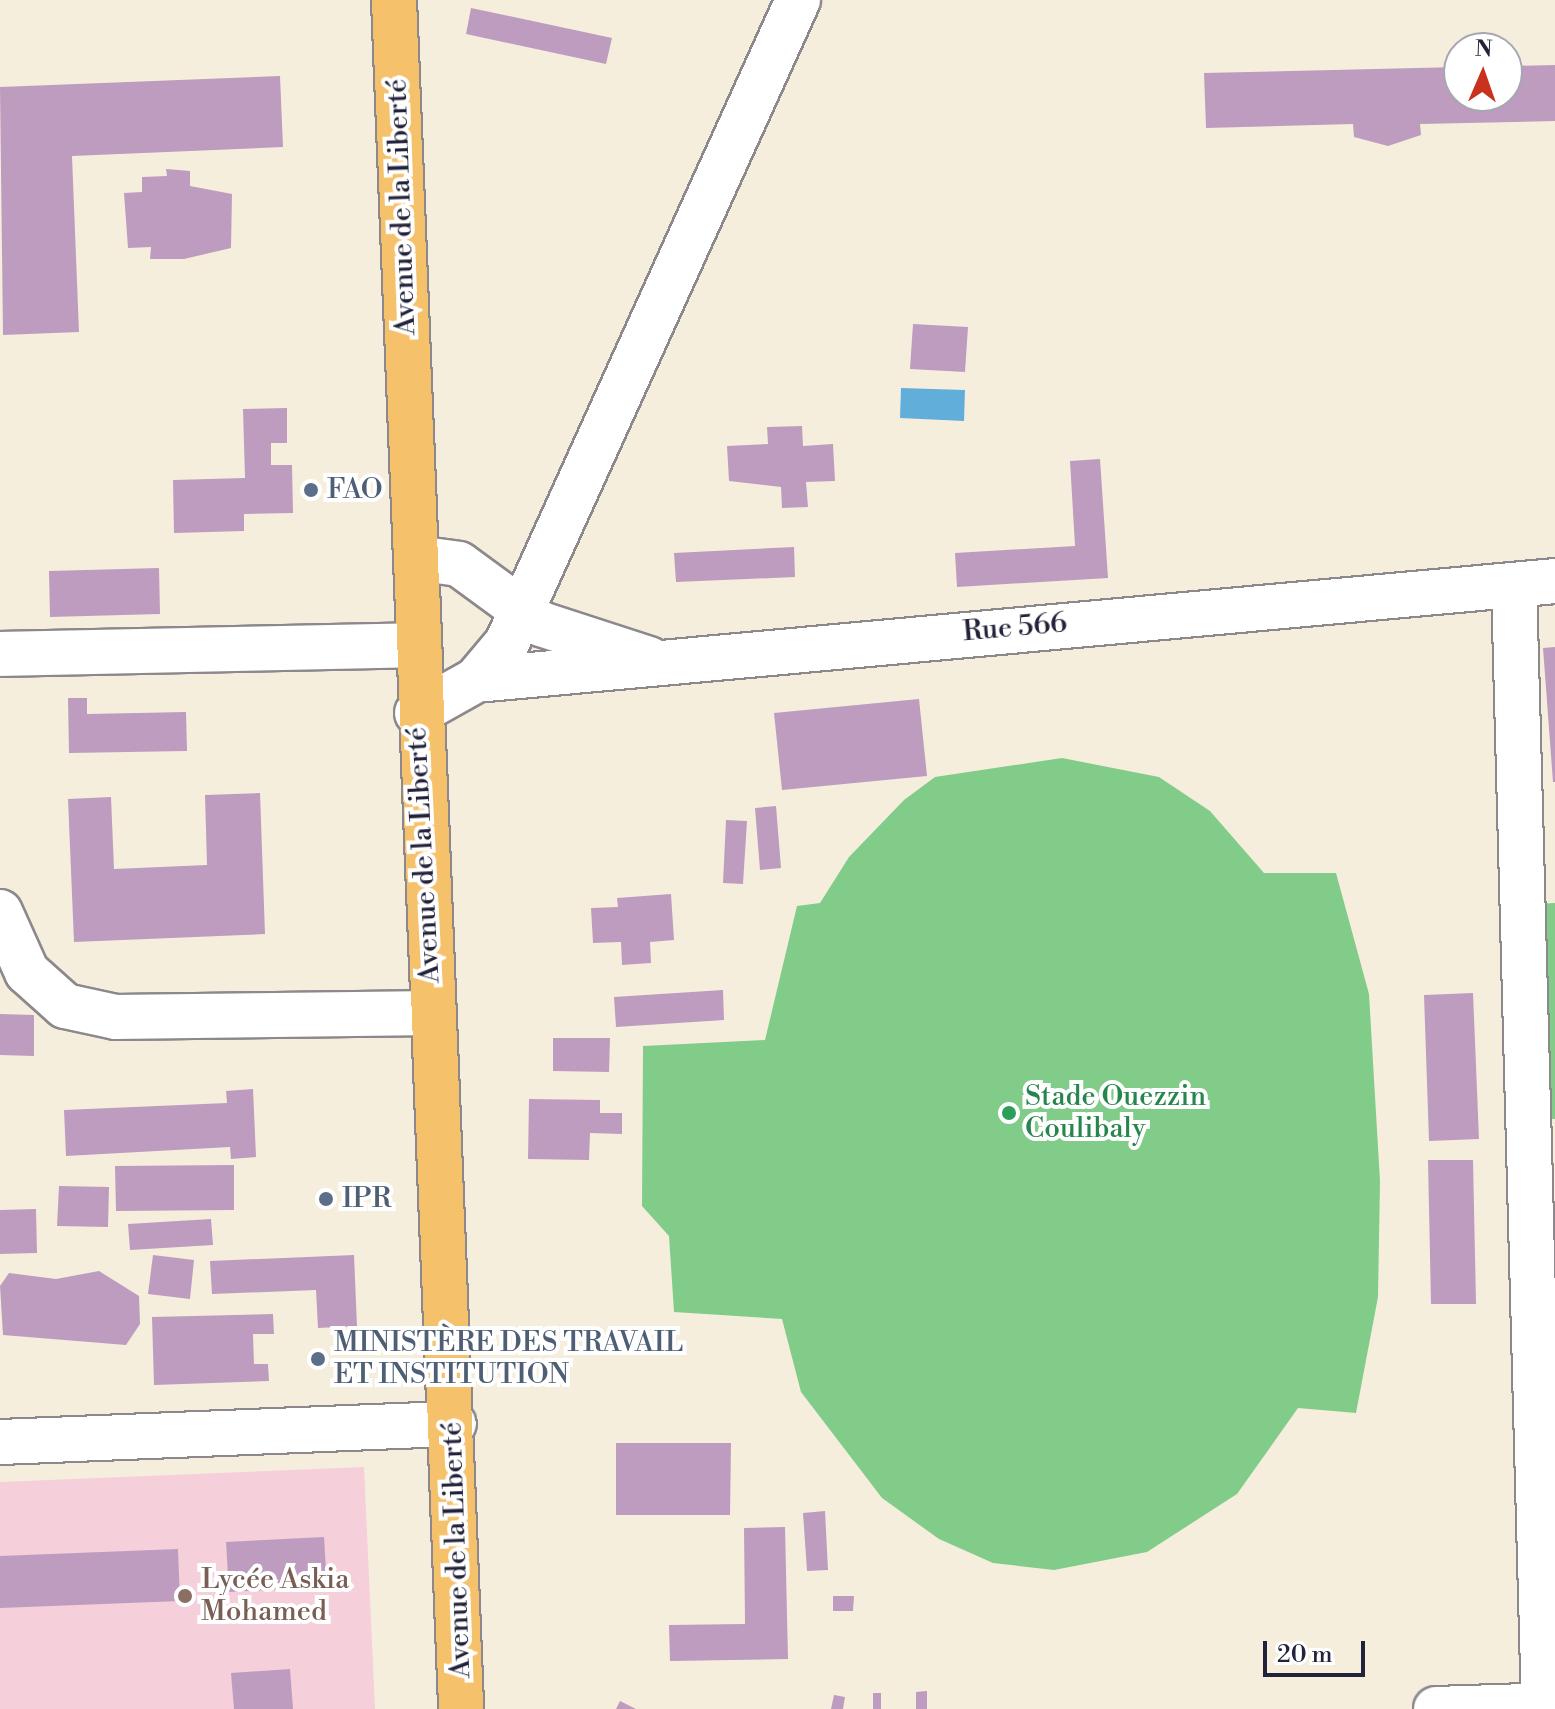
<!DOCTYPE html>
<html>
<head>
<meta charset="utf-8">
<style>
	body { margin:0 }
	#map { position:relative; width:1555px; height:1709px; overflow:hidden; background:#f6eedd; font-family:"Libre Bodoni",serif }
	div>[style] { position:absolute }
	.built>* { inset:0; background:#f5cfda }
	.green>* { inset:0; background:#82cc89 }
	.water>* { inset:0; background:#62aedb }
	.building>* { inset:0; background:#bd9cbf }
	.roads { filter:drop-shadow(2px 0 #8c888c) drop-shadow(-2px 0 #8c888c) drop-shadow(0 2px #8c888c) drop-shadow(0 -2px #8c888c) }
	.minor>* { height:44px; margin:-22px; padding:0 22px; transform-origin:22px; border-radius:22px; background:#fff }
	.major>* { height:44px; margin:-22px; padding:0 22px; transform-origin:22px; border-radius:22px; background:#f5c16b }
	.dots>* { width:22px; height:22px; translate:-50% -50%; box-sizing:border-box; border:4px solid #fff; border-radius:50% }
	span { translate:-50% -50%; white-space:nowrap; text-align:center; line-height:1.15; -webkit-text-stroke:8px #fff; paint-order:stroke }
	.street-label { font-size:28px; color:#22223b }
	.service-label { font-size:28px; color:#4e5e75 }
	.left { translate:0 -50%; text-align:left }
	.leisure-label { font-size:28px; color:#27864d }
	.education-label { font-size:28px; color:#785e54 }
	.north { position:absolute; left:1443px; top:32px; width:80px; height:80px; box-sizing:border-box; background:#fff; border:2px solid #a7a7b1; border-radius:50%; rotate:2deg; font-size:22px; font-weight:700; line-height:32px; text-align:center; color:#22223b }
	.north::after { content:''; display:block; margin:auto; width:28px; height:36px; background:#c8321e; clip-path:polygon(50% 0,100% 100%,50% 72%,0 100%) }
	.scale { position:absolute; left:1263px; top:1641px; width:102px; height:36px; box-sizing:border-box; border:4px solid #22223b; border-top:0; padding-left:10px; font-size:24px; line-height:28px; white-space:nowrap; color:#22223b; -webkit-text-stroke:6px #fff; paint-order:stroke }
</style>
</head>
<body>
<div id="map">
	<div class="built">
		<div style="clip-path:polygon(364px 1467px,375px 1709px,0 1709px,0 1482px)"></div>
	</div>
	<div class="green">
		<div style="clip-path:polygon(1062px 758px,1159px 777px,1210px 811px,1264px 873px,1336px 873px,1369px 994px,1380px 1181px,1378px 1297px,1356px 1413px,1298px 1408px,1237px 1494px,1147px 1552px,1054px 1570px,993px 1563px,939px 1539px,882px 1498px,801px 1392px,782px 1319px,674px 1312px,669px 1236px,642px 1206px,643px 1046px,765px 1040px,797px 906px,820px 903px,849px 857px,904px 800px,935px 777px)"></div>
		<div style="clip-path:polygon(1555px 903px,1555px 1119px,1543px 1119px,1534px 904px)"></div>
	</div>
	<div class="water">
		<div style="clip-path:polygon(901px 388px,965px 390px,964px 421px,900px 418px)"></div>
	</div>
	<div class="building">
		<div style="clip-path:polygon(471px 8px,612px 38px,606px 64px,466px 34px)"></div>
		<div style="clip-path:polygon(1555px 65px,1555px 121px,1420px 124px,1421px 135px,1388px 146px,1354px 137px,1353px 124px,1206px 128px,1204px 73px,1459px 67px,1459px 96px,1507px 96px,1507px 66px)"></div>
		<div style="clip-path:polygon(280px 76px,283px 147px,72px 156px,79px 332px,3px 335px,0 87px)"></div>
		<div style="clip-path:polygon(166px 169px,190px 171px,190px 186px,232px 194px,231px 248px,184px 259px,150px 259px,151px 247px,128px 248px,124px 193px,142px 192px,142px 177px,167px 176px)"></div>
		<div style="clip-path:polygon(913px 324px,968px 327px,965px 372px,910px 369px)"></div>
		<div style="clip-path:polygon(287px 408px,287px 443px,271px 443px,271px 465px,292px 465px,293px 513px,244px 514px,244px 531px,174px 533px,173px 480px,245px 478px,243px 409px)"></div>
		<div style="clip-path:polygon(802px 426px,803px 446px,833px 444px,835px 481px,806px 482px,808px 507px,782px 508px,781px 487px,729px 481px,727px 446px,768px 444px,767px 427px)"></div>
		<div style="clip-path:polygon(1100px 459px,1108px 578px,957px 587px,955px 553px,1075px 546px,1070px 461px)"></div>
		<div style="clip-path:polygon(794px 547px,795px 577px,676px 582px,674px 553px)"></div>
		<div style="clip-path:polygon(159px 568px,160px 614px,50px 617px,49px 571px)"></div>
		<div style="clip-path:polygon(1555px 647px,1555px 782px,1553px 782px,1543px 648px)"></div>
		<div style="clip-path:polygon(68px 698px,87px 698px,87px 714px,186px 712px,187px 751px,69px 753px)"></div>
		<div style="clip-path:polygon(919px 699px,927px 776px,782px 790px,774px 713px)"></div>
		<div style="clip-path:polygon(260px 793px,265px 934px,74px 942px,68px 799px,111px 797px,114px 869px,207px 865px,205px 795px)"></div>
		<div style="clip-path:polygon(776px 806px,781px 868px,760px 870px,755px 808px)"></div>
		<div style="clip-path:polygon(726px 820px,747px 821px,743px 884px,723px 883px)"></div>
		<div style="clip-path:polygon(671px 894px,674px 940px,650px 942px,651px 963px,622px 965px,621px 942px,593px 943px,591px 908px,618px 907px,617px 898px)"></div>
		<div style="clip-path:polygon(723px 990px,724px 1020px,616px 1027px,614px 997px)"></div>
		<div style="clip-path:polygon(1473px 993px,1479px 1139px,1429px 1141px,1424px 995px)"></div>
		<div style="clip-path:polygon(0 1014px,34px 1015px,34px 1056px,0 1055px)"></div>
		<div style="clip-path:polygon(553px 1038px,610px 1038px,609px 1072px,553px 1071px)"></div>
		<div style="clip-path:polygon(253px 1089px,256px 1157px,231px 1159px,230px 1147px,66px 1156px,64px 1110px,227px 1103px,226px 1091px)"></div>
		<div style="clip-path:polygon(529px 1099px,600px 1100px,600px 1113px,622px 1113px,622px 1134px,590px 1133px,589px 1160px,528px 1159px)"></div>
		<div style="clip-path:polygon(1428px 1160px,1473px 1160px,1476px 1304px,1431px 1304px)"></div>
		<div style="clip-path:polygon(234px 1165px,234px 1210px,116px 1211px,115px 1166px)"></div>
		<div style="clip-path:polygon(59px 1186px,109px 1187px,108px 1227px,57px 1226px)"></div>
		<div style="clip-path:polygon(36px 1209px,37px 1253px,0 1254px,0 1210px)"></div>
		<div style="clip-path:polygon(211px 1219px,213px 1245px,130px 1250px,128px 1224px)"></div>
		<div style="clip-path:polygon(153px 1255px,194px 1260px,190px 1299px,148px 1294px)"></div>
		<div style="clip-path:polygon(354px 1255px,357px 1326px,318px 1328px,316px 1290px,212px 1294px,210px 1261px)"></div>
		<div style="clip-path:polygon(99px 1271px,139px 1296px,140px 1324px,126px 1345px,3px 1335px,0 1286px,9px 1273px,56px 1279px)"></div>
		<div style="clip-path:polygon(273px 1314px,274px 1334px,253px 1334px,254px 1364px,268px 1364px,269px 1381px,154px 1385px,152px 1317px)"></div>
		<div style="clip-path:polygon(616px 1443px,731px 1443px,730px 1515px,616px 1515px)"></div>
		<div style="clip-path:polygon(825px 1511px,828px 1570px,807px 1571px,803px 1513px)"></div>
		<div style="clip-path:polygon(785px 1527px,788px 1659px,670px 1661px,669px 1625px,745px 1624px,744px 1528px)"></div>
		<div style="clip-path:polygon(324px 1537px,327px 1587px,229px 1592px,226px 1542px)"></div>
		<div style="clip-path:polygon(178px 1549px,180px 1601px,0 1608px,0 1556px)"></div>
		<div style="clip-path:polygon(833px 1596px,854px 1596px,853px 1611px,833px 1611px)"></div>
		<div style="clip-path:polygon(290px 1669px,293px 1709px,234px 1709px,231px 1673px)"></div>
		<div style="clip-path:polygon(927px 1691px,927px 1709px,916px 1709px,916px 1692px)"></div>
		<div style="clip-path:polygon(873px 1693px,881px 1693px,881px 1709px,873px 1709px)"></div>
		<div style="clip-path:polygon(834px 1695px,845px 1697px,843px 1709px,831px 1709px)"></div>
		<div style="clip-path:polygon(620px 1701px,636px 1709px,616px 1709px)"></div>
	</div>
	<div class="roads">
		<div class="minor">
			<div style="left:416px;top:558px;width:43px;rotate:7.9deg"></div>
			<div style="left:459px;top:564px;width:102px;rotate:36.2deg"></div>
			<div style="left:541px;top:624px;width:114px;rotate:18deg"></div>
			<div style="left:1514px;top:585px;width:1121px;rotate:88.47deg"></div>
			<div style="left:0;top:654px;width:415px;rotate:-1.2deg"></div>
			<div style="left:476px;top:680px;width:1084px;rotate:-5.24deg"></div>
			<div style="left:417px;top:713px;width:68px;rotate:-29.2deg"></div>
			<div style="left:476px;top:680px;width:48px;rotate:-50deg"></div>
			<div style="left:507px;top:643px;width:706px;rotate:-65.65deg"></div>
			<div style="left:0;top:912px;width:66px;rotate:65.8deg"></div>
			<div style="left:27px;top:972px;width:51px;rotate:41.8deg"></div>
			<div style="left:65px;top:1006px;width:52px;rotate:12.2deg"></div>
			<div style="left:116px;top:1017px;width:317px;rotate:-0.7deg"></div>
			<div style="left:0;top:1442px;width:454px;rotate:-2.3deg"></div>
			<div style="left:1436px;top:1709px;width:119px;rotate:-1.9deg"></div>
		</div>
		<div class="major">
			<div style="left:394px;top:0;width:1710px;rotate:87.75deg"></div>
		</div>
	</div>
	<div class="dots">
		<div style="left:311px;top:490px;background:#5c6f8a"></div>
		<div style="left:1009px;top:1113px;background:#2e9e5b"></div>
		<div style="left:326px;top:1199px;background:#5c6f8a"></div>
		<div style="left:318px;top:1359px;background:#5c6f8a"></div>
		<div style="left:185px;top:1596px;background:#8d6e63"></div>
	</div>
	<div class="street-label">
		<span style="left:402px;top:207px;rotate:-92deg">Avenue de la Liberté</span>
		<span style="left:1015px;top:628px;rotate:-5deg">Rue 566</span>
		<span style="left:424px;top:855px;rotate:-93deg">Avenue de la Liberté</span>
		<span style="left:457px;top:1550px;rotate:-92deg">Avenue de la Liberté</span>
	</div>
	<div class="service-label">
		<span class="left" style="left:327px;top:490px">FAO</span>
		<span class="left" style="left:342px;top:1199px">IPR</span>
		<span class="left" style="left:334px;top:1359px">MINISTÈRE DES TRAVAIL<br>ET INSTITUTION</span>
	</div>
	<div class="leisure-label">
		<span class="left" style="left:1025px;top:1113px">Stade Ouezzin<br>Coulibaly</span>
	</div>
	<div class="education-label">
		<span class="left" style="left:201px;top:1596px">Lycée Askia<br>Mohamed</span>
	</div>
	<div class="north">N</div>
	<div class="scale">20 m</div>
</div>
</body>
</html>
